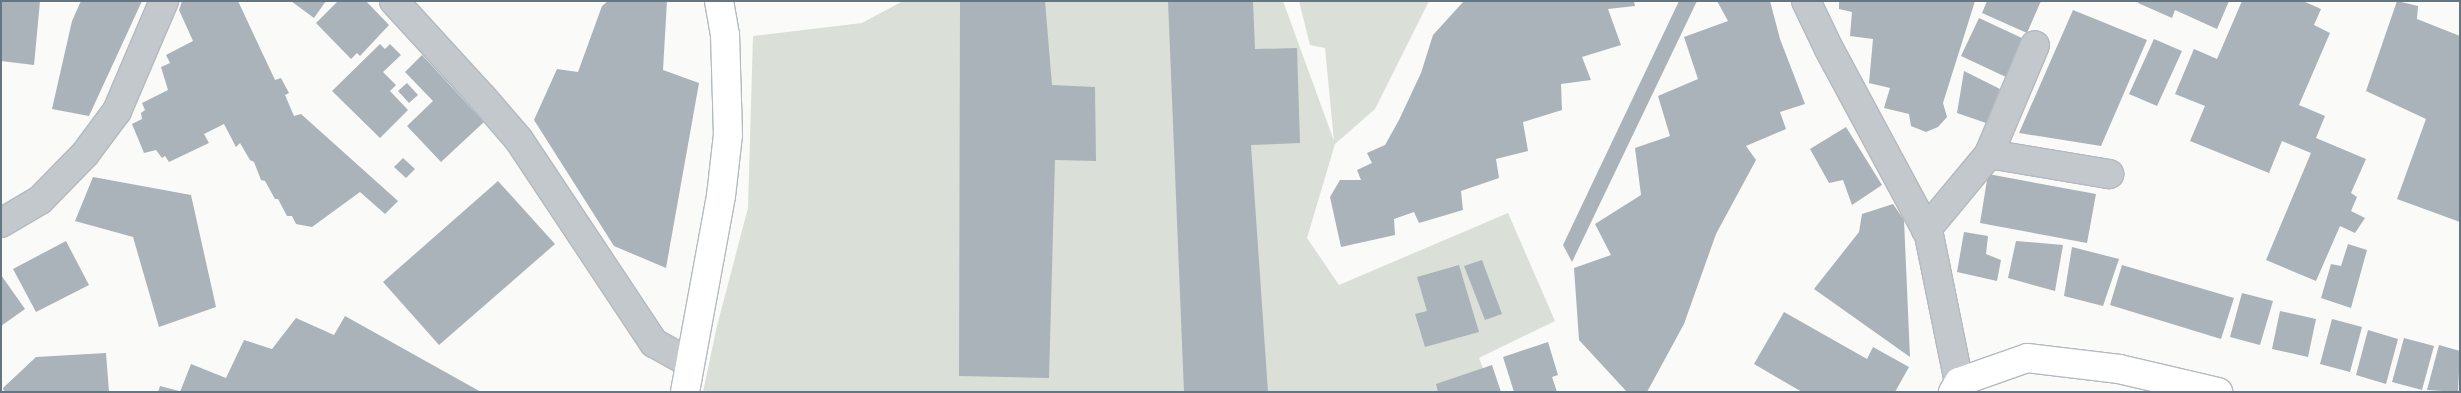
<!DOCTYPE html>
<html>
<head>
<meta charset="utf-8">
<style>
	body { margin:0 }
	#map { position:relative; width:2461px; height:393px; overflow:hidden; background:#fafaf8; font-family:Lato,sans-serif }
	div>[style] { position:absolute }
	.green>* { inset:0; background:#dadfd7 }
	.building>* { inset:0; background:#aab3b9 }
	.roads { filter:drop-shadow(1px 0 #b3babf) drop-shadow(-1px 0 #b3babf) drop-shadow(0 1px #b3babf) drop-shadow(0 -1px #b3babf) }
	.street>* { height:28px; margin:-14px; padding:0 14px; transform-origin:14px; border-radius:14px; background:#c3c8cc }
	.secondary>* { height:28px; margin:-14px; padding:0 14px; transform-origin:14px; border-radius:14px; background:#fff }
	span { translate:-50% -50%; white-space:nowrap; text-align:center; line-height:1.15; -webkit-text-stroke:5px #fff; paint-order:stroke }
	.frame { position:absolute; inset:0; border:2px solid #657683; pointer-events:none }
</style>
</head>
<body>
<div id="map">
	<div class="green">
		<div style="clip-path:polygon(903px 1px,1283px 1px,1334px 141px,1325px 48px,1310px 45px,1299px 1px,1429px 1px,1375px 109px,1335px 144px,1307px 238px,1339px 285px,1508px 213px,1555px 321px,1479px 358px,1492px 392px,703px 392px,717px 326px,748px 208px,753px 36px,862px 23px)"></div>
	</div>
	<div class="building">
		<div style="clip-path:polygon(1px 1px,40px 1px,34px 65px,1px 61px)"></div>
		<div style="clip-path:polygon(81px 1px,142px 1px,89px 116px,52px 109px,72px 21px)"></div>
		<div style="clip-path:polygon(182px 1px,238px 1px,275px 80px,281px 78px,289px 93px,285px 95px,294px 116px,301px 114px,398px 201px,385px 214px,360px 192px,312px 227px,296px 224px,292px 216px,287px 216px,278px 199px,275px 199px,265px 181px,261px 180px,254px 162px,250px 160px,240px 143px,236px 147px,224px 124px,204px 134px,209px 143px,169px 162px,165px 156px,162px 158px,156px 150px,144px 153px,132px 124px,142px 119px,141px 113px,145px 110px,142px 103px,168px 90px,161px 67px,170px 63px,166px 55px,193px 41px,179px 10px)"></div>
		<div style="clip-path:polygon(291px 1px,326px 1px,314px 18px)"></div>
		<div style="clip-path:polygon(338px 1px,366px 1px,389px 25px,360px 56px,357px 53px,351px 59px,316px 23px)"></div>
		<div style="clip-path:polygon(608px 1px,667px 1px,663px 70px,699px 83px,666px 268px,614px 246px,534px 120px,557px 69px,578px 72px,602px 6px)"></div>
		<div style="clip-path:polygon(960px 1px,1045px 1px,1052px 85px,1095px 87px,1096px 161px,1055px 160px,1049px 378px,959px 376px)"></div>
		<div style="clip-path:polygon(1168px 1px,1253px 1px,1255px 49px,1297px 48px,1300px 143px,1251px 145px,1268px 392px,1184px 392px)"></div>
		<div style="clip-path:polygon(1464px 1px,1634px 1px,1635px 6px,1608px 9px,1621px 45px,1582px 57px,1591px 80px,1561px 84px,1562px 110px,1523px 122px,1528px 151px,1496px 159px,1499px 178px,1461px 191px,1463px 210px,1419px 223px,1414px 212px,1394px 219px,1395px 235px,1341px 247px,1330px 197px,1340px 180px,1361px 180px,1357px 170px,1372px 163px,1367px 153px,1385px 145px,1399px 120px,1421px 73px,1433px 35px)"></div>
		<div style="clip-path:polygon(1679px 1px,1697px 1px,1572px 262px,1563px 245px)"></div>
		<div style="clip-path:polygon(1717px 1px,1770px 1px,1780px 39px,1805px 104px,1780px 112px,1786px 129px,1746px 146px,1756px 160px,1716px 234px,1684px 324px,1647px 392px,1627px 392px,1579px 340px,1574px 268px,1611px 255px,1595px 224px,1641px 195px,1635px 148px,1670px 136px,1658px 96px,1698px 79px,1684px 37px,1728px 21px)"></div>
		<div style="clip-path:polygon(1839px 1px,1975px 1px,1943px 103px,1947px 117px,1938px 127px,1926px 132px,1911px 126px,1909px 114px,1884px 108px,1890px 88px,1869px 83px,1873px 39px,1850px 36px,1852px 12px,1839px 9px)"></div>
		<div style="clip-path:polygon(1987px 1px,2041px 1px,2027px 33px,1982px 13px)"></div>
		<div style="clip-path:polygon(2139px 1px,2229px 1px,2217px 29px,2175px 10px,2172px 18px,2138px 3px)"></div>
		<div style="clip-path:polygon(2242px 1px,2303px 1px,2321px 9px,2314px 25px,2330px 33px,2299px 105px,2325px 116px,2316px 138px,2366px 159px,2351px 193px,2357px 197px,2351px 211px,2365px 218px,2355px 233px,2340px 226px,2316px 281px,2266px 260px,2311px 153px,2282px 141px,2269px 173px,2190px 141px,2205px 106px,2175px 94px,2194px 49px,2217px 59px)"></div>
		<div style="clip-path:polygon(2397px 1px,2418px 6px,2417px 19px,2460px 36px,2460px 222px,2397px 199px,2426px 119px,2366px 91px)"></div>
		<div style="clip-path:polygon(2073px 10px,2147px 40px,2101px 146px,2019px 133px)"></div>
		<div style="clip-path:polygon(1979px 18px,2024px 39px,2006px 77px,1961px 56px)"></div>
		<div style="clip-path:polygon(2154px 39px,2182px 51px,2157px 106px,2129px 94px)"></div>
		<div style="clip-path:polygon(380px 44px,385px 49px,390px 44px,401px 55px,383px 72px,396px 85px,390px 91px,408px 110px,380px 138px,332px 91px)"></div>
		<div style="clip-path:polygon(422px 55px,484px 122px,441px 162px,407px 126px,433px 101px,405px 72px)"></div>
		<div style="clip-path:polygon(1964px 71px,2000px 89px,1986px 123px,1957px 113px)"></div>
		<div style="clip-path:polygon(407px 83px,418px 95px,409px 103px,398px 91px)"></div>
		<div style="clip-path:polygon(1846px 127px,1882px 185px,1852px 205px,1843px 180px,1829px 183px,1810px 149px)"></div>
		<div style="clip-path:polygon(403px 158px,415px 169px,406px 178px,394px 167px)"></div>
		<div style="clip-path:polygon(1988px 174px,2096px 194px,2087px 243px,1980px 223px)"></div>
		<div style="clip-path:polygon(93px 177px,191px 195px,216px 307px,159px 327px,133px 237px,75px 221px)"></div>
		<div style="clip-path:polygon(498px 181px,555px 244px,439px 345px,383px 282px)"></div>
		<div style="clip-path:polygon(1893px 204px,1904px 220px,1910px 357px,1814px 289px,1859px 232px,1862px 214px)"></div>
		<div style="clip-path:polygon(1964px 232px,1988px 236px,1986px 254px,2001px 260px,1997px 281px,1957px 272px)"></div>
		<div style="clip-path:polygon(66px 241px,89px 285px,36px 312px,13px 269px)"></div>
		<div style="clip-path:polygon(2016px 241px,2063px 245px,2055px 291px,2008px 278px)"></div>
		<div style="clip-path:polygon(2348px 244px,2367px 250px,2351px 308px,2321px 298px,2331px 264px,2341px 266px)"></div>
		<div style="clip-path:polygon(2072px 247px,2119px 259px,2103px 306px,2064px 296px)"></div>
		<div style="clip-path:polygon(1482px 260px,1502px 314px,1485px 320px,1464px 266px)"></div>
		<div style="clip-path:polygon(1459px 265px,1479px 332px,1425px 347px,1415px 314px,1427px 311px,1417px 277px)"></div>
		<div style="clip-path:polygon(2122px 265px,2234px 298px,2221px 339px,2110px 305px)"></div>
		<div style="clip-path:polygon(1px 275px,25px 309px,1px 326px)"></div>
		<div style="clip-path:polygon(2242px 293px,2273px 301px,2260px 345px,2230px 337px)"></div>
		<div style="clip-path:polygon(2280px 311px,2316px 319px,2308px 357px,2272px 349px)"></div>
		<div style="clip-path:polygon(1784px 312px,1867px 359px,1873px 347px,1909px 367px,1895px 392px,1802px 392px,1754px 364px)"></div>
		<div style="clip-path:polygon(345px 316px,481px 392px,180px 392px,191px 364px,226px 378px,244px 340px,272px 349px,296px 318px,334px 335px)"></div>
		<div style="clip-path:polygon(2332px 319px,2362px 327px,2350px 372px,2320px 364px)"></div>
		<div style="clip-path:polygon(2368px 330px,2398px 339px,2386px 384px,2356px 375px)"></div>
		<div style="clip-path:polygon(2404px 338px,2434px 346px,2422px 390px,2392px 382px)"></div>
		<div style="clip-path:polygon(1548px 342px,1558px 375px,1552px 377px,1557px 392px,1514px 392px,1503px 357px)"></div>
		<div style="clip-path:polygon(2439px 345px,2460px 351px,2458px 392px,2427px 390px)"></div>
		<div style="clip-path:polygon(106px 353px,109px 392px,4px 392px,3px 388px,36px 357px)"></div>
		<div style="clip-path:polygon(1492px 365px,1501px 392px,1438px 392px,1436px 384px)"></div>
		<div style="clip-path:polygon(160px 386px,179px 391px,179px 392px,158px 392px)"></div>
	</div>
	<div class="roads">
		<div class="street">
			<div style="left:394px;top:1px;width:130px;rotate:47.5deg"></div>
			<div style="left:482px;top:97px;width:57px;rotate:49.3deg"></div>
			<div style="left:519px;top:140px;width:244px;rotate:56.4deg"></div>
			<div style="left:654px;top:343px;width:41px;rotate:29.1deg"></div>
			<div style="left:1806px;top:1px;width:53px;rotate:64.4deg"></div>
			<div style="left:1829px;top:49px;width:211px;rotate:61.7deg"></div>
			<div style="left:1929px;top:235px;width:150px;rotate:78.5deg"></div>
			<div style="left:1989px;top:154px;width:118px;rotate:-67.1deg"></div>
			<div style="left:1px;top:223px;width:45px;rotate:-30.5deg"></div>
			<div style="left:40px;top:200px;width:64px;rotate:-45.6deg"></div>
			<div style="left:85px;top:154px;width:54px;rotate:-53.3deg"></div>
			<div style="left:117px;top:111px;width:120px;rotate:-66.9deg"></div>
			<div style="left:1926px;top:230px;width:99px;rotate:-50.3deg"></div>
			<div style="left:1989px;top:154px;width:122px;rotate:9.5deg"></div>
		</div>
		<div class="secondary">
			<div style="left:685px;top:392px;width:199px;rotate:-79.6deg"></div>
			<div style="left:721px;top:196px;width:61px;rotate:-83.5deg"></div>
			<div style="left:728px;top:135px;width:100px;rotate:-91.7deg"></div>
			<div style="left:725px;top:35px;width:35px;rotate:-100deg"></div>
			<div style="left:1953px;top:392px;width:12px;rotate:-59deg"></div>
			<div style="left:1959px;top:382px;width:72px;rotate:-19.4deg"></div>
			<div style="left:2027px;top:358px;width:93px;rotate:6.8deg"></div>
			<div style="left:2119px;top:369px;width:102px;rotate:13.1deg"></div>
		</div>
	</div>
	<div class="frame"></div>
</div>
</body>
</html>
